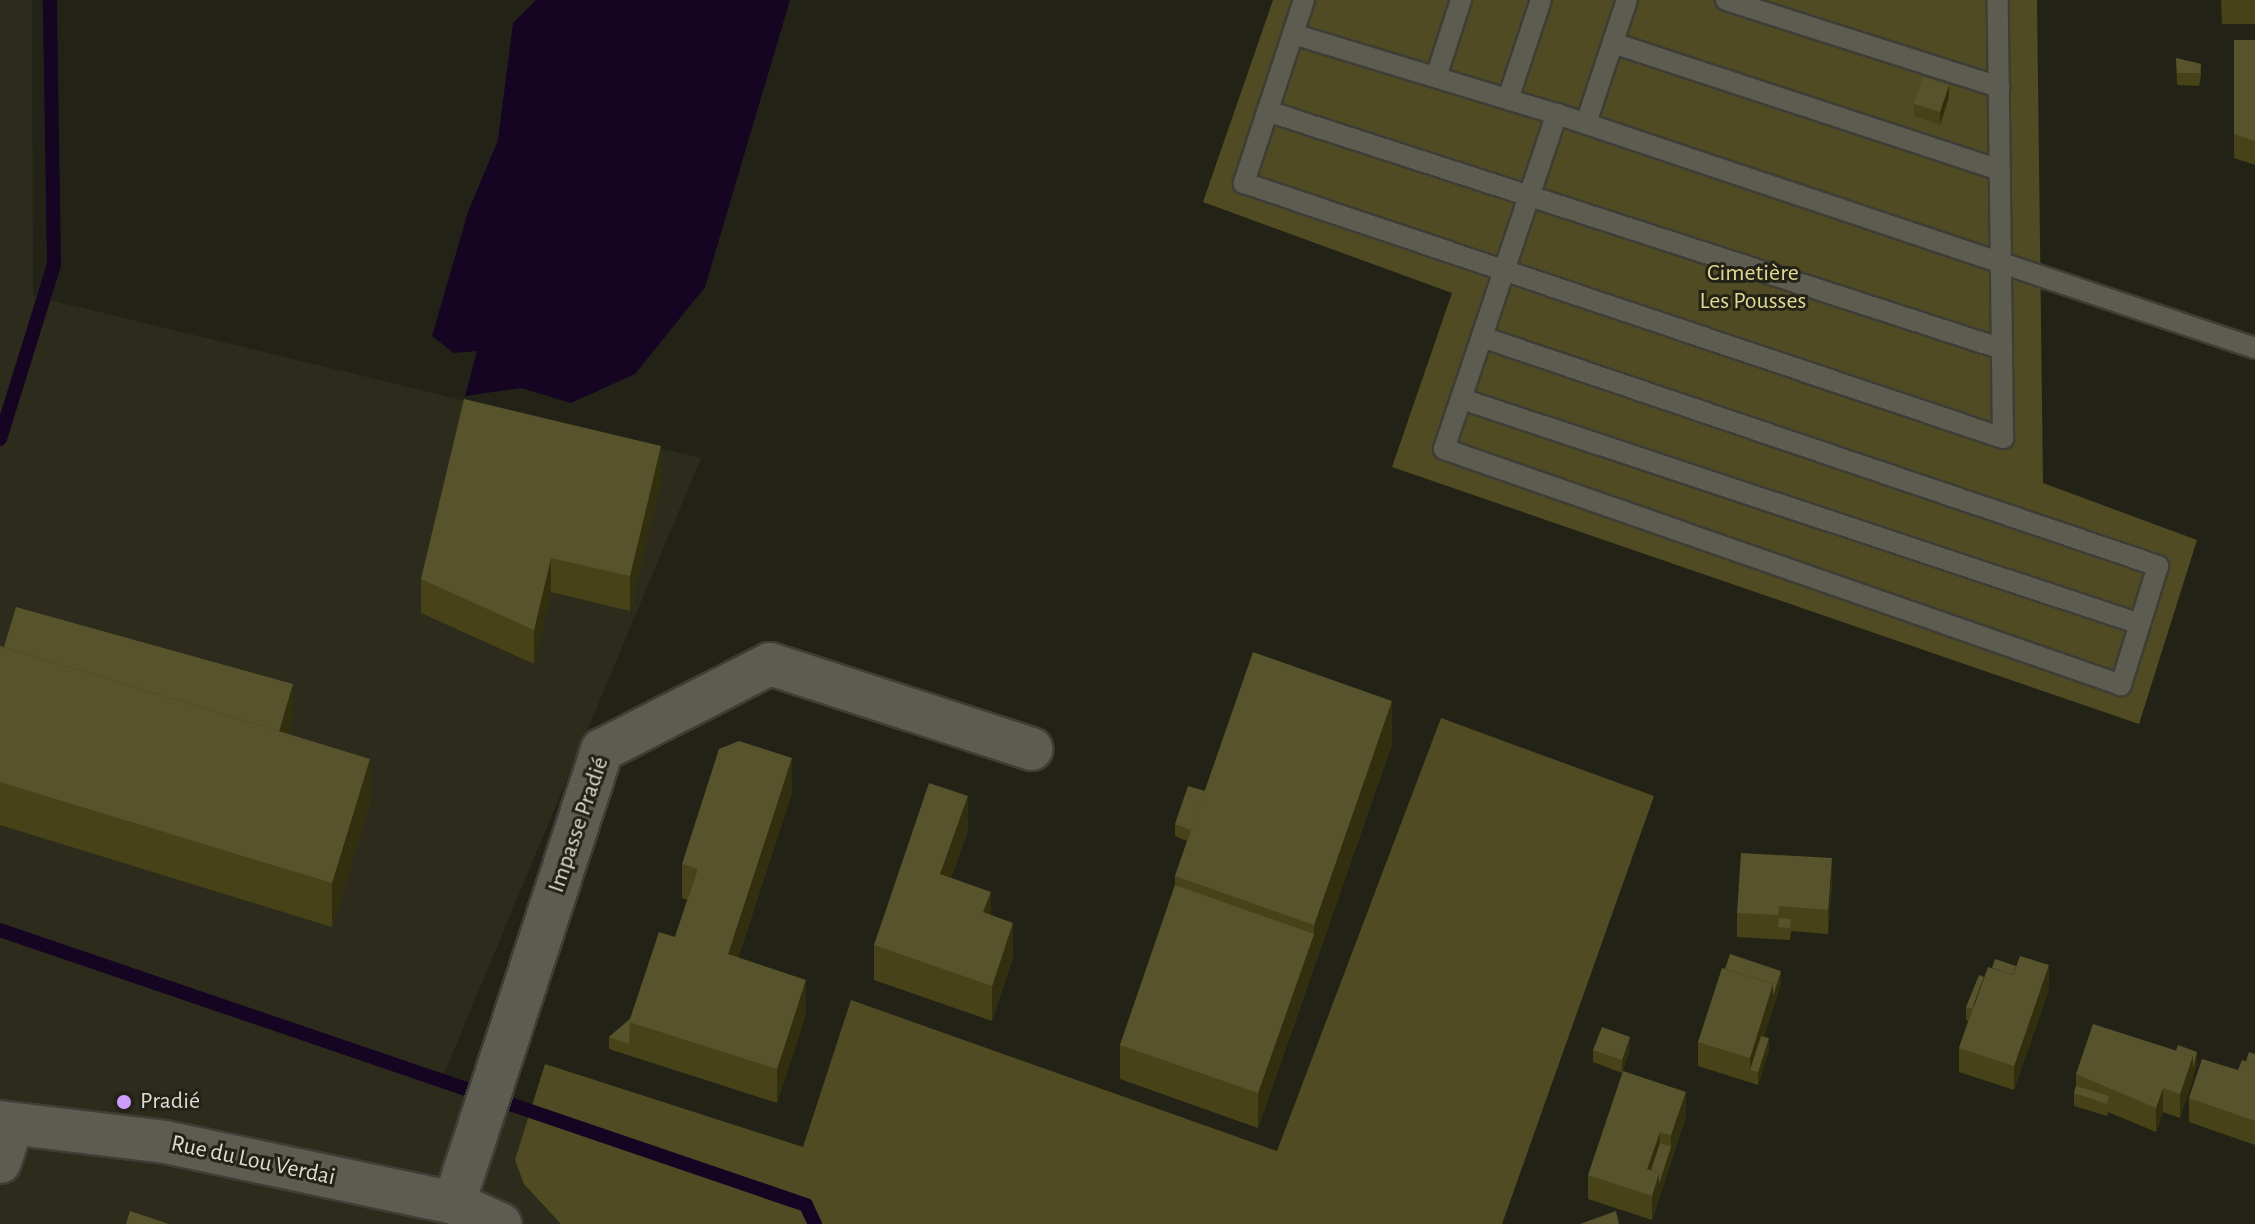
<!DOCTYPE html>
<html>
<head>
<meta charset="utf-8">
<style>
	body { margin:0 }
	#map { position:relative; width:2255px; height:1224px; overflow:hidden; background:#232217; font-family:"Alegreya Sans",sans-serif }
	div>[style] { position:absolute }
	.built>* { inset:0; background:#2d2b1b }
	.green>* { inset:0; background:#504b22 }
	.water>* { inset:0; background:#150422 }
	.stream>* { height:14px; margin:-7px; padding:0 7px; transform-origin:7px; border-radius:7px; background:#150422 }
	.roads { filter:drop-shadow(2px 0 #3e3d36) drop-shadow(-2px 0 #3e3d36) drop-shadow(0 2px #3e3d36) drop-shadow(0 -2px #3e3d36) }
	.service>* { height:20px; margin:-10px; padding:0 10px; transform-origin:10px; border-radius:10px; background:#5d5c51 }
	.minor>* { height:42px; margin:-21px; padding:0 21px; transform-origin:21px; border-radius:21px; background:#5d5c51 }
	.wall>* { inset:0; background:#474217 }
	.shaded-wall>* { inset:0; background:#322f0f }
	.building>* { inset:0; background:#57532c }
	.dots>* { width:22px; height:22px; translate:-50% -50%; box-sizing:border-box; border:4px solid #232217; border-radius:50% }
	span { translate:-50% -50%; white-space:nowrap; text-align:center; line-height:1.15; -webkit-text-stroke:6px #232217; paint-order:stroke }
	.park-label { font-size:24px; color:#e1d991 }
	.street-label { font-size:24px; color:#dcdbd5 }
	.poi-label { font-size:24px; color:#dcdbd5 }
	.left { translate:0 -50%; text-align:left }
</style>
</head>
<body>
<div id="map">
	<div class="built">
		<div style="clip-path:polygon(0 0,32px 0,33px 296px,701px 458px,441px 1081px,808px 1224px,0 1224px)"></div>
	</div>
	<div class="green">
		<div style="clip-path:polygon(1273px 0,2037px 0,2043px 483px,2197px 540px,2139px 724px,1392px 467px,1452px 293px,1203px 202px)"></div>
		<div style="clip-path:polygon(1441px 718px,1654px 796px,1502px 1224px,561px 1224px,524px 1184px,515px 1160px,545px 1064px,803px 1147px,851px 1000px,1277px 1151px)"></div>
	</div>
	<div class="water">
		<div style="clip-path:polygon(536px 0,790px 0,705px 287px,635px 374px,571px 403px,521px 388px,465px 396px,477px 351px,454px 353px,432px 336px,468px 212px,498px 140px,513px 23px)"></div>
	</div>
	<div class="stream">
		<div style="left:0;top:439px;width:182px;rotate:-72.8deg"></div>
		<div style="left:54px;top:265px;width:265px;rotate:-90.9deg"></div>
		<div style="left:0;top:930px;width:852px;rotate:18.84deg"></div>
		<div style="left:806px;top:1205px;width:21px;rotate:65deg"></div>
	</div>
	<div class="roads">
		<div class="service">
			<div style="left:1304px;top:0;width:193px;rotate:108.2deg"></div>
			<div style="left:1244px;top:183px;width:801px;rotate:18.57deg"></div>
			<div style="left:2003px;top:438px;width:438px;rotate:-90.7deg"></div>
			<div style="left:1726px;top:0;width:287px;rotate:17.7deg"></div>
			<div style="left:1293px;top:34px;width:276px;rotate:16.9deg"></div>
			<div style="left:1557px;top:114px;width:736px;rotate:18.53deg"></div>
			<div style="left:1613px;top:43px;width:407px;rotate:18.2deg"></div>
			<div style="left:1436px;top:77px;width:81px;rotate:-72deg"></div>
			<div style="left:1508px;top:99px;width:104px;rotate:-71.6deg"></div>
			<div style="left:1267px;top:111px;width:773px;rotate:17.94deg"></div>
			<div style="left:1586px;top:123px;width:130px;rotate:-71.6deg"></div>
			<div style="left:1482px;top:337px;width:714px;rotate:18.71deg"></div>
			<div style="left:2158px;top:566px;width:125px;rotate:107.3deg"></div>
			<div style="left:2121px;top:685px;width:717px;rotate:-160.78deg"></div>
			<div style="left:1444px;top:449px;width:354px;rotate:-71.4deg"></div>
			<div style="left:1462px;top:399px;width:714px;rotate:18.36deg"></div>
		</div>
		<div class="minor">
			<div style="left:0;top:1122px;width:166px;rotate:6.9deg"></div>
			<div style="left:165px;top:1142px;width:295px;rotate:11.9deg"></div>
			<div style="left:454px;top:1203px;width:51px;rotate:24.5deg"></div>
			<div style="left:0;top:1162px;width:38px;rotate:-72deg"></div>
			<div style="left:454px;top:1203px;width:477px;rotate:-71.9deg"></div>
			<div style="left:602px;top:750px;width:189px;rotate:-27.1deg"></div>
			<div style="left:770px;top:664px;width:275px;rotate:18deg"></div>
		</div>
	</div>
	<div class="wall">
		<div style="clip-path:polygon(2221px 0,2255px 0,2255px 24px,2222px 24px)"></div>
		<div style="clip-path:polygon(2234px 40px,2255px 40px,2255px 165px,2234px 158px)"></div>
		<div style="clip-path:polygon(2176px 58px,2201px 64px,2201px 76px,2199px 86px,2177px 85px)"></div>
		<div style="clip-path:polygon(1949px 97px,1940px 125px,1914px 116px,1914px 104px)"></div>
		<div style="clip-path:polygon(661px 481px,630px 611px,551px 592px,534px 664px,421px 613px,421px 579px)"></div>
		<div style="clip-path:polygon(0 646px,293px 718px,288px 734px,370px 802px,332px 927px,0 825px)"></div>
		<div style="clip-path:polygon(1392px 744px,1258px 1128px,1120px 1079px,1120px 1045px,1175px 885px,1175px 876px,1187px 841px,1175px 836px,1175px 824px,1205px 791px)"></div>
		<div style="clip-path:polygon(792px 793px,738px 958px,806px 1014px,777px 1103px,609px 1049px,609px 1037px,630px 1019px,675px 937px,687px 900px,682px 898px,682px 864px)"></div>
		<div style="clip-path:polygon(968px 830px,951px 878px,991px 915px,1013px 957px,992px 1021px,874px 980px,874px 945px)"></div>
		<div style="clip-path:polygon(1832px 882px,1828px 934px,1791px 931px,1790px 940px,1737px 937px,1737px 913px)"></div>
		<div style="clip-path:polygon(1781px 983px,1764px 1037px,1769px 1050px,1758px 1085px,1698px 1066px,1698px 1042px)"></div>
		<div style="clip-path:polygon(2049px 989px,2014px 1090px,1959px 1072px,1959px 1048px,1968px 1021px,1966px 1020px,1966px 1007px)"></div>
		<div style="clip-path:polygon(1630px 1049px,1622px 1073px,1593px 1062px,1593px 1050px)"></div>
		<div style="clip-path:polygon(2255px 1054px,2255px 1145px,2189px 1122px,2189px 1098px,2238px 1070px,2246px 1061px)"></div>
		<div style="clip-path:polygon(2197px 1064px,2180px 1118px,2163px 1112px,2156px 1132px,2108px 1112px,2107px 1116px,2074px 1106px,2074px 1093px,2076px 1086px,2076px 1074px)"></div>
		<div style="clip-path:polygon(1686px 1116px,1652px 1220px,1588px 1199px,1588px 1175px)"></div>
	</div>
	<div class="shaded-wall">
		<div style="clip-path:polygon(1949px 85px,1949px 97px,1940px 125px,1940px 112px)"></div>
		<div style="clip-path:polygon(661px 446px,661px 481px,630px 611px,630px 576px)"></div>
		<div style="clip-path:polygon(551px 558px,551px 592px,534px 664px,534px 630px)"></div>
		<div style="clip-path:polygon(293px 684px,293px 718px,277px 773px,277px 739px)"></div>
		<div style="clip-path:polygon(1392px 701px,1392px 744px,1258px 1128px,1258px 1093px,1314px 934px,1314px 925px)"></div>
		<div style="clip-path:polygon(792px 758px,792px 793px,728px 989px,728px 954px)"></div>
		<div style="clip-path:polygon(370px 759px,370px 802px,332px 927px,332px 883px)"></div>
		<div style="clip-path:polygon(968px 796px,968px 830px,940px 909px,940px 874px)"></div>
		<div style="clip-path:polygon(1832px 858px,1832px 882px,1828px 934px,1828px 910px)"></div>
		<div style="clip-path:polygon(991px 892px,991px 926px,983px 912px)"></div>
		<div style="clip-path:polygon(1013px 923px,1013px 957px,992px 1021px,992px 986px)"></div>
		<div style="clip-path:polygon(2049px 965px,2049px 989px,2014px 1090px,2014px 1066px)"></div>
		<div style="clip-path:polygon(1781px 971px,1781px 983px,1754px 1071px,1750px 1070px,1750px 1058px,1773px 984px)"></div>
		<div style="clip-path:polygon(806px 980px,806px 1014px,777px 1103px,777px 1069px)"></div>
		<div style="clip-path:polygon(1630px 1037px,1630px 1049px,1622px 1073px,1622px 1060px)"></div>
		<div style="clip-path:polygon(1769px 1038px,1769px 1050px,1758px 1085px,1758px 1072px)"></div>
		<div style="clip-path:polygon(2197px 1052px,2197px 1064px,2193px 1080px,2193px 1068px)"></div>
		<div style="clip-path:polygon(2193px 1056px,2193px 1080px,2180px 1118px,2180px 1094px)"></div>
		<div style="clip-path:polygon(2163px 1088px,2163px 1112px,2156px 1132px,2156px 1108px)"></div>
		<div style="clip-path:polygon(1686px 1092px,1686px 1116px,1652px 1220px,1652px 1196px,1659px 1173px,1671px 1147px,1671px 1135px)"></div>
		<div style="clip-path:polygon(1660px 1132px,1660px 1156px,1651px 1182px,1647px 1169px)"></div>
	</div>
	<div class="building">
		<div style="clip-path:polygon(2234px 40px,2255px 40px,2255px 141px,2234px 134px)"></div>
		<div style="clip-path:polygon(2176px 58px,2201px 64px,2199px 73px,2177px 73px)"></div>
		<div style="clip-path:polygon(1923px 77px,1949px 85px,1940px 112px,1914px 104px)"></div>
		<div style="clip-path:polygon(464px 399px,661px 446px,630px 576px,551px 558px,534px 630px,421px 579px)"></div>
		<div style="clip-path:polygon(16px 607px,293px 684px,279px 731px,4px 647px)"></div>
		<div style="clip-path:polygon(0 646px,370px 759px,332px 883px,0 782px)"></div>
		<div style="clip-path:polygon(1253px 652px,1392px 701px,1314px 925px,1175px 876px)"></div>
		<div style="clip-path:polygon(739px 741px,792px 758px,728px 954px,806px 980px,777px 1069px,629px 1022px,659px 932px,675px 937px,698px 869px,682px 864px,719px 749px)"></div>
		<div style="clip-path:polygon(929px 783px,968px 796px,940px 874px,991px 892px,983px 912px,1013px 923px,992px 986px,874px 945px)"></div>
		<div style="clip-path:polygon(1188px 786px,1205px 791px,1191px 830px,1175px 824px)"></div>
		<div style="clip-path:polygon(1741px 853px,1832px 858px,1828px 910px,1779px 906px,1778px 915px,1737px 913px)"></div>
		<div style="clip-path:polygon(1175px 885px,1314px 934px,1258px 1093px,1120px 1045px)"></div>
		<div style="clip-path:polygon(1779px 918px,1791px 919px,1790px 928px,1778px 927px)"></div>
		<div style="clip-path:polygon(1730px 954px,1781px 971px,1773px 996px,1773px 984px,1725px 969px)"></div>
		<div style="clip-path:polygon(2020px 956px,2049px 965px,2014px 1066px,1959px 1048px,1988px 967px,2013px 975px)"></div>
		<div style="clip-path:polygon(1995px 959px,2016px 966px,2013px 975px,1992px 968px)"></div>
		<div style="clip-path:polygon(1722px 968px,1773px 984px,1750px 1058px,1698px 1042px)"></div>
		<div style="clip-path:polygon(1979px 975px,1984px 977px,1972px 1009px,1966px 1007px)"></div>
		<div style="clip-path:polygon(630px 1019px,629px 1044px,609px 1037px)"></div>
		<div style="clip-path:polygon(2093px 1024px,2193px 1056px,2180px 1094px,2163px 1088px,2156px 1108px,2076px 1074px)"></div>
		<div style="clip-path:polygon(1602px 1027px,1630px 1037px,1622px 1060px,1593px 1050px)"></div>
		<div style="clip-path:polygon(1761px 1036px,1769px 1038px,1758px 1072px,1750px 1070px)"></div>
		<div style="clip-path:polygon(2178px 1045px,2197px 1052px,2193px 1068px,2193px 1056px,2176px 1051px)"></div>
		<div style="clip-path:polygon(2249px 1052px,2255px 1054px,2255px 1064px,2246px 1061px)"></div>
		<div style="clip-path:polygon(2202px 1059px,2238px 1070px,2242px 1060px,2255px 1064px,2255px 1121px,2189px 1098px)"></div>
		<div style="clip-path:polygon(1623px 1071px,1686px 1092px,1671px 1135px,1660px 1132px,1647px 1169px,1659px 1173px,1652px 1196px,1588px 1175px)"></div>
		<div style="clip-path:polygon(2076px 1086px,2109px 1096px,2107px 1104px,2074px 1093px)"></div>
		<div style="clip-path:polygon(1660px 1143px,1671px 1147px,1659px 1184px,1659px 1173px,1651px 1170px)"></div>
		<div style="clip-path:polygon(130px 1211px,169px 1224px,126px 1224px)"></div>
		<div style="clip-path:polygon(1616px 1211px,1619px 1224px,1580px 1224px)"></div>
	</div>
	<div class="dots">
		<div style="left:124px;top:1102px;background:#d09dff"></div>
	</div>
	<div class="park-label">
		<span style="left:1753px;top:288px">Cimetière<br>Les Pousses</span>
	</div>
	<div class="street-label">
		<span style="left:579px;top:825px;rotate:-71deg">Impasse Pradié</span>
		<span style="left:253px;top:1161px;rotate:12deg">Rue du Lou Verdai</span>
	</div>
	<div class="poi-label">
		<span class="left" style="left:140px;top:1102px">Pradié</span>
	</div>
</div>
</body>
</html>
